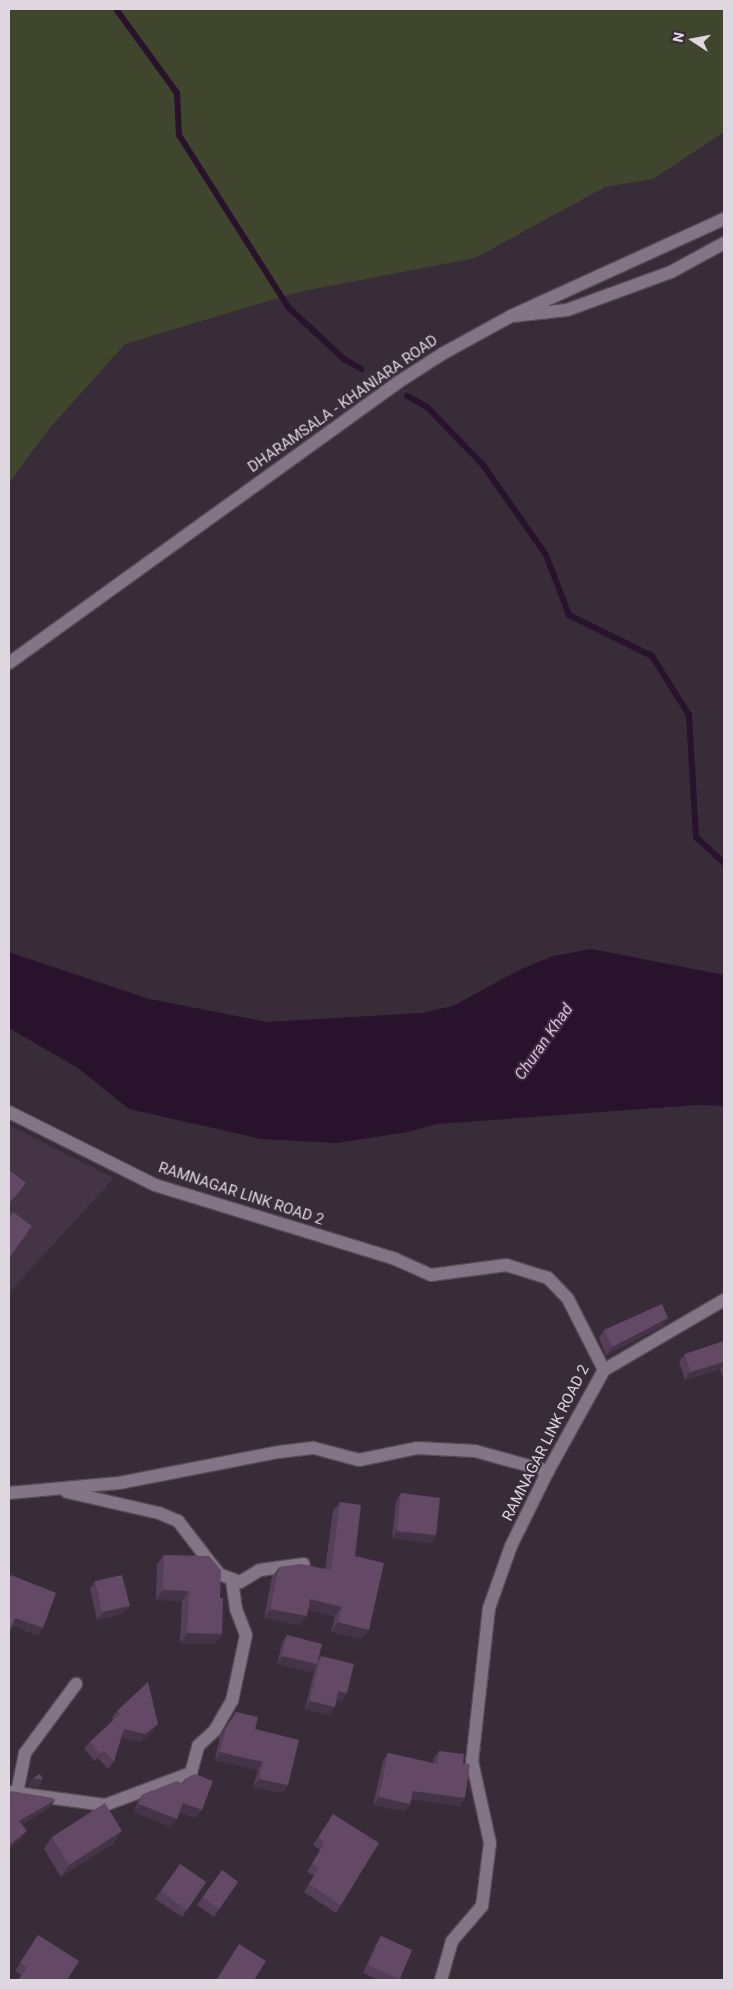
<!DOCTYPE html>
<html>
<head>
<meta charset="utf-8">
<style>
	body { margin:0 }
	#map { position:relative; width:733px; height:1989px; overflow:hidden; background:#382c39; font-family:Roboto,sans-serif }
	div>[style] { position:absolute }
	.built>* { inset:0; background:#443446 }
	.green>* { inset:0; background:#3f462d }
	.water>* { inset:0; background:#29122c }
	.stream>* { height:6px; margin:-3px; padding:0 3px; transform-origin:3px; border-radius:3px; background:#29122c }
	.roads { filter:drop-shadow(1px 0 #554b55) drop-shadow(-1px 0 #554b55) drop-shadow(0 1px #554b55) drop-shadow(0 -1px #554b55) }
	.street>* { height:12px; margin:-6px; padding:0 6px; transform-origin:6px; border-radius:6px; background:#837585 }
	.secondary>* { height:12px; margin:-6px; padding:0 6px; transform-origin:6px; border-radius:6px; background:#837585 }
	.wall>* { inset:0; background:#553f58 }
	.shaded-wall>* { inset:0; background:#453347 }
	.building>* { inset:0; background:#634966 }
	span { translate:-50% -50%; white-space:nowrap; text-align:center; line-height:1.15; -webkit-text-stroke:4px #382c39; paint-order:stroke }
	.street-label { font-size:15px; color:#dfd7df }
	.water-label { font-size:16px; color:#e3b4e7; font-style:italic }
	.frame { position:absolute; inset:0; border:10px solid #dfd7df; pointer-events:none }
	.north { position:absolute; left:668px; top:15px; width:50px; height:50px; -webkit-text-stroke:4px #382c39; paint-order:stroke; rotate:281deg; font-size:14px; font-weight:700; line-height:20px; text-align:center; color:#dfd7df }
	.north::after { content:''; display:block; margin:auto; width:18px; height:22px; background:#dfd7df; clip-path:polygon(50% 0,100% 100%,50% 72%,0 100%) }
</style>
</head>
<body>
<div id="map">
	<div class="built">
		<div style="clip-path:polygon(9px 1125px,114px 1178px,9px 1293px)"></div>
	</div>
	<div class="green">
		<div style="clip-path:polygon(9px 9px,724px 9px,724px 132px,653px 179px,605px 187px,475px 258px,298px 292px,125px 344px,48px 430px,9px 483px)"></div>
	</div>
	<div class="water">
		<div style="clip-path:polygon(592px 949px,724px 975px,724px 1106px,697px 1105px,437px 1124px,408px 1132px,337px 1143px,261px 1139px,129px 1109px,78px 1068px,9px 1028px,9px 952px,150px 999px,267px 1022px,421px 1013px,453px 1006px,519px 970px,553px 956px)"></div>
	</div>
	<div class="stream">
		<div style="left:116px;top:9px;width:104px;rotate:54deg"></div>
		<div style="left:177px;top:93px;width:42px;rotate:87.3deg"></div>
		<div style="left:179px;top:135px;width:204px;rotate:57.6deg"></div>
		<div style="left:288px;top:307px;width:76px;rotate:42.9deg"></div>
		<div style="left:344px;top:359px;width:20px;rotate:30deg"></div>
		<div style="left:407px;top:396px;width:23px;rotate:29deg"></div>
		<div style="left:427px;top:407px;width:81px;rotate:46deg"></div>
		<div style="left:483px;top:465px;width:110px;rotate:55deg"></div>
		<div style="left:546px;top:555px;width:64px;rotate:69deg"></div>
		<div style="left:569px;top:615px;width:93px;rotate:26.3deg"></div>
		<div style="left:652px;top:656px;width:70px;rotate:57.9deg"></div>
		<div style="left:689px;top:715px;width:122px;rotate:86.7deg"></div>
		<div style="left:696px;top:837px;width:38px;rotate:43deg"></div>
	</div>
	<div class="roads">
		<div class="street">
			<div style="left:513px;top:316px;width:54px;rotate:-6.3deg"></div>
			<div style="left:567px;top:310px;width:111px;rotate:-20.1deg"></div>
			<div style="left:671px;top:272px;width:60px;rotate:-28.7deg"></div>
			<div style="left:9px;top:1112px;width:163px;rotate:26.6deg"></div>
			<div style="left:155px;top:1185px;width:251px;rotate:17.1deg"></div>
			<div style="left:395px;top:1259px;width:39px;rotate:24deg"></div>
			<div style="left:431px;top:1275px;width:76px;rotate:-7.6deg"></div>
			<div style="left:506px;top:1265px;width:44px;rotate:17.2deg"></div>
			<div style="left:548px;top:1278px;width:29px;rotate:46deg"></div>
			<div style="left:568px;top:1299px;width:80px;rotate:63.1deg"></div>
			<div style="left:604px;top:1370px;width:115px;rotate:119deg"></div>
			<div style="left:548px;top:1471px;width:84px;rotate:116.3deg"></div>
			<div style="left:511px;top:1546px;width:66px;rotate:109.5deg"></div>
			<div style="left:489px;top:1608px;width:154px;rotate:96.3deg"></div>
			<div style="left:472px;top:1761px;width:84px;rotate:77.6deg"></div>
			<div style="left:490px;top:1843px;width:64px;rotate:97.2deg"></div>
			<div style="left:482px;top:1906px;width:46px;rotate:130.6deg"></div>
			<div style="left:452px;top:1941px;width:41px;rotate:105.8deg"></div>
			<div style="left:604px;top:1370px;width:139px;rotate:-30.3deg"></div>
			<div style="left:67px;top:1492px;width:94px;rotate:12.9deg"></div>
			<div style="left:159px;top:1513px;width:21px;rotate:23deg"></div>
			<div style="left:178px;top:1521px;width:67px;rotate:52.3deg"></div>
			<div style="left:219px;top:1574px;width:22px;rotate:21deg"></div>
			<div style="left:240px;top:1582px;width:23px;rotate:-31deg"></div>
			<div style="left:260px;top:1570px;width:44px;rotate:-7.8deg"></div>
			<div style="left:9px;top:1493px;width:110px;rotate:-5.2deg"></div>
			<div style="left:119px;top:1483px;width:163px;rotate:-11deg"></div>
			<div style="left:279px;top:1452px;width:35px;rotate:-7deg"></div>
			<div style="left:314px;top:1448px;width:47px;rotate:14.9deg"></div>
			<div style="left:359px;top:1460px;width:59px;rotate:-11.7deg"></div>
			<div style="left:417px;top:1448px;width:58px;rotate:3deg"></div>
			<div style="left:475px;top:1451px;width:76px;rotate:15.3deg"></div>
			<div style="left:9px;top:1792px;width:97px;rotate:7.7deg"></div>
			<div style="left:105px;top:1805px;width:92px;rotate:-20.4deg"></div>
			<div style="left:191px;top:1773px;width:28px;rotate:-75deg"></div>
			<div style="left:198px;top:1746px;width:23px;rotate:-43deg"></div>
			<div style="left:215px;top:1730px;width:34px;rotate:-60deg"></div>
			<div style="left:232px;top:1701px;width:67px;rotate:-78deg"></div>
			<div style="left:246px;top:1635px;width:28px;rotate:-111deg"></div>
			<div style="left:236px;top:1609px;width:30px;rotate:-98deg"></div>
			<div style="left:17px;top:1793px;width:41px;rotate:-78.7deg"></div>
			<div style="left:25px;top:1753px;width:86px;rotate:-53.5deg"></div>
		</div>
		<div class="secondary">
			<div style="left:9px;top:663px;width:478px;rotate:-35.8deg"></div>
			<div style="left:397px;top:383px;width:54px;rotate:-32.8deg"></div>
			<div style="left:442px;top:354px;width:79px;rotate:-28.8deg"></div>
			<div style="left:511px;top:316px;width:234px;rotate:-24.5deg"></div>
		</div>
	</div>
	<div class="wall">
		<div style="clip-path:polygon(668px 1318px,663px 1326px,606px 1355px,599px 1338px,604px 1330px)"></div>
		<div style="clip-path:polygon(724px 1341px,724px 1376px,722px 1376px,720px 1369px,685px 1380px,679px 1362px,685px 1354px)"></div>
		<div style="clip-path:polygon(401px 1493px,436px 1535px,431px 1543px,392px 1538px,396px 1501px)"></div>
		<div style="clip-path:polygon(340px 1502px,355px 1556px,362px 1639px,331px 1632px,335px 1616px,308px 1610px,300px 1625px,264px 1618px,272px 1577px,279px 1567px,325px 1569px,333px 1511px)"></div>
		<div style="clip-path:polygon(164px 1555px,220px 1598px,215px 1644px,180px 1643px,182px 1601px,156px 1600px,157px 1564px)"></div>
		<div style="clip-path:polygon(95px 1581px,124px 1613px,97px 1620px,90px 1589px)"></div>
		<div style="clip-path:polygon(287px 1635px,318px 1660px,321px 1656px,347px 1693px,342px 1701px,337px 1700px,330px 1715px,305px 1709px,315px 1668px,312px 1672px,277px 1664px,282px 1643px)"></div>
		<div style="clip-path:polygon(117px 1711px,152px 1732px,140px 1742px,121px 1737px,114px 1761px,108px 1769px,98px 1758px,95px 1761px,84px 1749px,90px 1742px,113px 1720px,112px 1718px)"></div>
		<div style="clip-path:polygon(236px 1712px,255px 1729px,288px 1785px,283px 1793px,253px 1787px,258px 1770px,215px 1760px,220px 1736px)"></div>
		<div style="clip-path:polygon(439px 1751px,463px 1763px,460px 1806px,411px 1799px,410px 1804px,405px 1811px,373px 1805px,383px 1761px,388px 1753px,433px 1763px,433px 1759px)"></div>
		<div style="clip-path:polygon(186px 1778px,196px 1818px,179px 1812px,171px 1827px,134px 1812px,138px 1801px,143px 1794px,182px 1783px)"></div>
		<div style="clip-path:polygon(9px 1793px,55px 1800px,49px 1808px,22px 1824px,27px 1831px,21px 1839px,9px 1848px)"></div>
		<div style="clip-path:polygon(333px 1814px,341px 1905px,336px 1913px,304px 1892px,314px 1876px,307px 1872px,320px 1850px,313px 1845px)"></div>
		<div style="clip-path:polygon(52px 1837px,114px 1843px,61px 1877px,44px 1849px)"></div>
		<div style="clip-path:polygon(180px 1864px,206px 1882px,182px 1917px,155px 1899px)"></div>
		<div style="clip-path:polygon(222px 1870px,238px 1882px,214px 1917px,197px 1905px)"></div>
		<div style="clip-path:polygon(38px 1935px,67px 1980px,18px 1980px,22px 1975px,15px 1971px)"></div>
		<div style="clip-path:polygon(381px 1936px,412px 1950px,399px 1980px,379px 1980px,363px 1973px,376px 1944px)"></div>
	</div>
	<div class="shaded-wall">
		<div style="clip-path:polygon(26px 1183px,18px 1194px,9px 1206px,9px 1204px)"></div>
		<div style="clip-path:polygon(668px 1318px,663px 1326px,606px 1355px,612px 1347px)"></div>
		<div style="clip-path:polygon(724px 1362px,724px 1364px,720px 1369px,685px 1380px,690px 1372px)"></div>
		<div style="clip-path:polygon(397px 1531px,436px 1535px,431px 1543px,392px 1538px)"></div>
		<div style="clip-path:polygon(163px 1590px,189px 1591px,182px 1601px,156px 1600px)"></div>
		<div style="clip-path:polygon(310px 1599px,342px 1607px,335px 1616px,304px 1609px)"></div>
		<div style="clip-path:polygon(130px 1606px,124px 1613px,97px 1620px,102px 1612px)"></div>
		<div style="clip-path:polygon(270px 1609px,307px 1616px,300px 1625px,264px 1618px)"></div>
		<div style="clip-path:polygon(15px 1618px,43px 1628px,38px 1636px,10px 1625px)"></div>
		<div style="clip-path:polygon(338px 1622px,369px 1630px,362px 1639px,331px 1632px)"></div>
		<div style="clip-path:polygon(187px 1633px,222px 1634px,215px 1644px,180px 1643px)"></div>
		<div style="clip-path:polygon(282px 1656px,317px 1664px,312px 1672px,277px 1664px)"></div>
		<div style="clip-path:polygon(338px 1691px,347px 1693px,342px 1701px,333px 1699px)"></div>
		<div style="clip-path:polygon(310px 1701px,335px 1707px,330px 1715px,305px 1709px)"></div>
		<div style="clip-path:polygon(158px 1724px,152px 1732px,140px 1742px,118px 1737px,124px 1729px)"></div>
		<div style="clip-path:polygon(104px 1751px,98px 1758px,95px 1761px,100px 1754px)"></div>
		<div style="clip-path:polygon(220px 1752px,263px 1762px,258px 1770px,215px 1760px)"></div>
		<div style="clip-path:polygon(33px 1778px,43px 1780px,38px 1788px,27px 1786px)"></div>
		<div style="clip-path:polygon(259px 1779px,288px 1785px,283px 1793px,253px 1787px)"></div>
		<div style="clip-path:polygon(413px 1791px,465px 1798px,460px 1806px,407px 1799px)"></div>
		<div style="clip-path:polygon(379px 1797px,410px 1804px,405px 1811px,373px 1805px)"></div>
		<div style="clip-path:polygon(55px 1800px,49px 1808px,14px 1829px,19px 1821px)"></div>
		<div style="clip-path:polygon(183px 1803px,202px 1810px,196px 1818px,177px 1811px)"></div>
		<div style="clip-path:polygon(139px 1804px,177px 1819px,171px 1827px,134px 1812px)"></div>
		<div style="clip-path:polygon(27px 1831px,21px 1839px,9px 1848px,9px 1845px)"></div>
		<div style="clip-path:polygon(122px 1831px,114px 1843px,61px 1877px,69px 1865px)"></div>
	</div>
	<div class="building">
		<div style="clip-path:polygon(9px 1170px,26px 1183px,9px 1204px)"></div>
		<div style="clip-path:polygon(13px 1212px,32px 1226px,9px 1258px,9px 1218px)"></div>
		<div style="clip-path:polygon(662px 1304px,668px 1318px,612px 1347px,604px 1330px)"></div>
		<div style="clip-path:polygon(724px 1341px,724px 1362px,690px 1372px,685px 1354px)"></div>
		<div style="clip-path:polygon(401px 1493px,440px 1498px,436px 1535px,397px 1531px)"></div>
		<div style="clip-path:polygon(340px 1502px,361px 1505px,355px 1556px,384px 1563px,369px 1630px,338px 1622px,342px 1607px,310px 1599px,307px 1616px,270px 1609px,279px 1567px,301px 1564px,331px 1570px)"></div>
		<div style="clip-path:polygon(164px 1555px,209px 1556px,221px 1570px,220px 1598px,223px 1598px,222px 1634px,187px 1633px,189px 1591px,163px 1590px)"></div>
		<div style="clip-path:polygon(11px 1575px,56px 1593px,43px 1628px,15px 1618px,9px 1633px,9px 1580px)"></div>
		<div style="clip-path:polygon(122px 1575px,130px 1606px,102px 1612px,95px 1581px)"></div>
		<div style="clip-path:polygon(287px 1635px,322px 1644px,317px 1664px,282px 1656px)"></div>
		<div style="clip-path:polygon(321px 1656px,354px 1664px,347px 1693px,338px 1691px,335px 1707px,310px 1701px)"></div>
		<div style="clip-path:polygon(148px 1682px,158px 1724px,145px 1734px,124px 1729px,114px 1761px,104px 1751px,100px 1754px,90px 1742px,120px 1714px,117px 1711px)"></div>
		<div style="clip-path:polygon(236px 1712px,258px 1717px,255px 1729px,299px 1740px,288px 1785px,259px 1779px,263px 1762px,220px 1752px,226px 1728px)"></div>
		<div style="clip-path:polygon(439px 1751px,464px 1754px,463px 1763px,470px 1764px,465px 1798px,413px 1791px,410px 1804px,379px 1797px,388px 1753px,437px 1764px)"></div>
		<div style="clip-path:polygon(40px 1774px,43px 1780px,33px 1778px)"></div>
		<div style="clip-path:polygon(195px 1774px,213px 1781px,202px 1810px,183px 1803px,177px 1819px,139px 1804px,143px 1794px,177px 1781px,184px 1784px,186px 1778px)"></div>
		<div style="clip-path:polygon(11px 1791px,53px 1798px,55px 1800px,19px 1821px,27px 1831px,9px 1845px,9px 1804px,12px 1801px,9px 1796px,9px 1793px)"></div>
		<div style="clip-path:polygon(105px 1803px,122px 1831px,69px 1865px,52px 1837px)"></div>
		<div style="clip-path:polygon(333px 1814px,379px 1843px,341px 1905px,309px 1884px,319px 1868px,312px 1864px,325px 1842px,318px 1838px)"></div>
		<div style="clip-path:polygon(180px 1864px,206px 1882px,187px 1910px,161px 1891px)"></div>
		<div style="clip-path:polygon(222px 1870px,238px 1882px,219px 1909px,203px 1897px)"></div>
		<div style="clip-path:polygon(38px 1935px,79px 1961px,67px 1980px,19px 1980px,27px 1967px,20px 1963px)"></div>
		<div style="clip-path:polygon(381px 1936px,412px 1950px,400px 1979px,368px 1965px)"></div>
		<div style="clip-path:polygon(239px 1944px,266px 1961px,254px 1980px,219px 1980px,217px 1979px)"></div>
	</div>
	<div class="street-label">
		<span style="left:343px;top:404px;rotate:-35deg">DHARAMSALA - KHANIARA ROAD</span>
		<span style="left:241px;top:1194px;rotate:18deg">RAMNAGAR LINK ROAD 2</span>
		<span style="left:546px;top:1443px;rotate:-63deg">RAMNAGAR LINK ROAD 2</span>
	</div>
	<div class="water-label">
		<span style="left:544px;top:1042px;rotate:-55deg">Churan Khad</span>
	</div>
	<div class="frame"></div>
	<div class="north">N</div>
</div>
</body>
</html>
